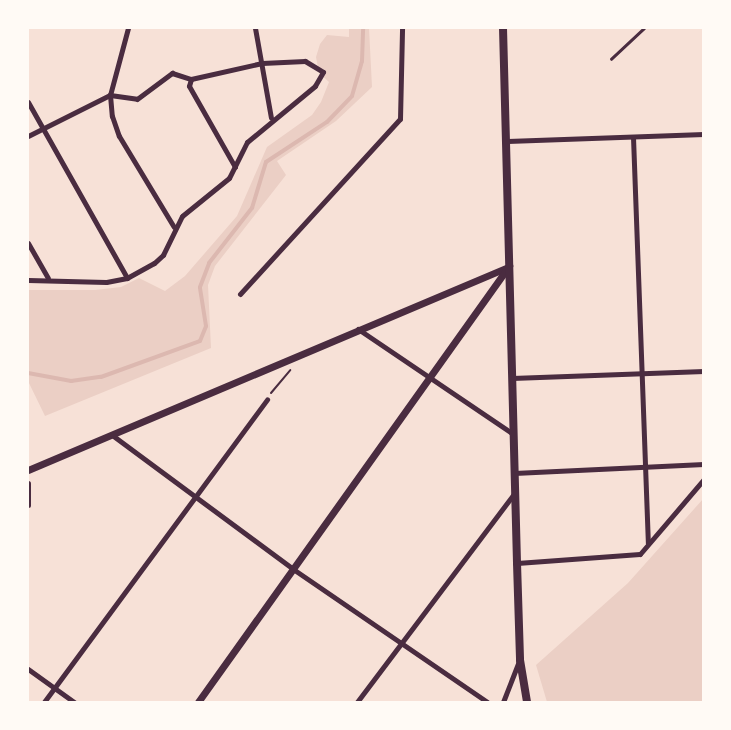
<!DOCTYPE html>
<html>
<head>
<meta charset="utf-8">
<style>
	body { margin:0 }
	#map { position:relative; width:731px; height:730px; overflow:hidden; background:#f7e1d7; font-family:"DejaVu Sans",sans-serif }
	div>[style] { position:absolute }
	.green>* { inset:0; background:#ebcfc5 }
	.stream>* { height:4px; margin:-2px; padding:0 2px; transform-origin:2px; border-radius:2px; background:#dcb8b0 }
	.path>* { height:2px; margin:-1px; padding:0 1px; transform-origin:1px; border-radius:1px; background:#4a2c40 }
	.service>* { height:2.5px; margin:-1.25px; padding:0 1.25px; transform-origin:1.25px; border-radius:1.25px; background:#4a2c40 }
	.minor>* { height:5px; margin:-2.5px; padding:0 2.5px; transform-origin:2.5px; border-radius:2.5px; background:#4a2c40 }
	.tertiary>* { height:7px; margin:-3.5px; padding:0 3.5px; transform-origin:3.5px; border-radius:3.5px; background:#4a2c40 }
	.secondary>* { height:8px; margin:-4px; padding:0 4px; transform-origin:4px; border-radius:4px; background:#4a2c40 }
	span { translate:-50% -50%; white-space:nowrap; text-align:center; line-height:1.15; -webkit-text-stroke:4.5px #fffaf5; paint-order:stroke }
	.frame { position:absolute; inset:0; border:29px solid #fffaf5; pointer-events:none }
</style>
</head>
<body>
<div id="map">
	<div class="green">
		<div style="clip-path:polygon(349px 28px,369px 28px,372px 87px,336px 121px,277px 161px,286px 175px,215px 266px,208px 285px,211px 348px,45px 416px,28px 381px,28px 290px,95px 290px,121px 287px,139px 278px,165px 291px,185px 276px,237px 216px,267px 147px,312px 115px,321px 102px,329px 82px,319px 73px,316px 57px,320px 44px,327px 35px,349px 37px)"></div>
		<div style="clip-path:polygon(703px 499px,703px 702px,547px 702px,536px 665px,628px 583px)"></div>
	</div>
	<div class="stream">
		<div style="left:28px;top:373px;width:44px;rotate:10.5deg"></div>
		<div style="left:71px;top:381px;width:30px;rotate:-8deg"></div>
		<div style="left:101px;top:377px;width:105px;rotate:-20deg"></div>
		<div style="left:200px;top:341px;width:16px;rotate:-68deg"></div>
		<div style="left:206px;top:326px;width:39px;rotate:-99deg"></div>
		<div style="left:200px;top:287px;width:26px;rotate:-69deg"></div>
		<div style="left:209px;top:263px;width:70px;rotate:-52deg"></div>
		<div style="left:252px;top:208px;width:48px;rotate:-73.1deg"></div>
		<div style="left:266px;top:162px;width:73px;rotate:-33.3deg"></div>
		<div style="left:327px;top:122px;width:36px;rotate:-46deg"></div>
		<div style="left:352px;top:96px;width:36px;rotate:-74deg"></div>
		<div style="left:362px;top:61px;width:33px;rotate:-88deg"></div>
	</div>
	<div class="path">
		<div style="left:271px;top:393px;width:30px;rotate:-50deg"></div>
	</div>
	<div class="service">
		<div style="left:611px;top:59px;width:45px;rotate:-43.2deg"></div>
	</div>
	<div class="minor">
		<div style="left:128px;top:28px;width:69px;rotate:105deg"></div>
		<div style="left:110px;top:95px;width:21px;rotate:85deg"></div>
		<div style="left:112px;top:116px;width:21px;rotate:71deg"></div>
		<div style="left:119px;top:136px;width:106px;rotate:58.9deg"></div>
		<div style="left:255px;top:28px;width:91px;rotate:79.9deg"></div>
		<div style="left:191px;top:79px;width:7px;rotate:106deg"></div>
		<div style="left:189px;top:86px;width:93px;rotate:60.4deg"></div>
		<div style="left:28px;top:102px;width:202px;rotate:60.6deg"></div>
		<div style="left:28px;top:136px;width:92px;rotate:-26.6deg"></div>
		<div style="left:110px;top:95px;width:27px;rotate:8deg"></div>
		<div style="left:137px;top:99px;width:44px;rotate:-36.6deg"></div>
		<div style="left:172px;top:73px;width:20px;rotate:18deg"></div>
		<div style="left:191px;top:79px;width:73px;rotate:-12.7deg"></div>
		<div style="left:262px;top:63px;width:43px;rotate:-2.7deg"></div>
		<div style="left:305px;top:61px;width:21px;rotate:31deg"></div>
		<div style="left:323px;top:72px;width:16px;rotate:120deg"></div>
		<div style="left:315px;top:86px;width:88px;rotate:140.5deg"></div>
		<div style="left:247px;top:142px;width:40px;rotate:116.6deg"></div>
		<div style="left:229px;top:178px;width:60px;rotate:141deg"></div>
		<div style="left:182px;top:216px;width:43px;rotate:116deg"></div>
		<div style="left:163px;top:255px;width:12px;rotate:138deg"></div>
		<div style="left:154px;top:263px;width:31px;rotate:151deg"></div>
		<div style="left:127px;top:278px;width:21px;rotate:169deg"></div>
		<div style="left:106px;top:282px;width:78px;rotate:-178.5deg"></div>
		<div style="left:633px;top:137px;width:407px;rotate:87.9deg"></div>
		<div style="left:504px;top:141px;width:200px;rotate:-2deg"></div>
		<div style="left:28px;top:243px;width:40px;rotate:60.3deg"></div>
		<div style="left:240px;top:294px;width:237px;rotate:-47.6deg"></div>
		<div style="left:400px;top:119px;width:91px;rotate:-88.7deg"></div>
		<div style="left:358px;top:329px;width:187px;rotate:34.1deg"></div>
		<div style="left:512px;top:378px;width:192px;rotate:-2.1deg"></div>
		<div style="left:112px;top:435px;width:225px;rotate:36.5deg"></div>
		<div style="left:293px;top:569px;width:235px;rotate:34.4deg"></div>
		<div style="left:514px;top:473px;width:190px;rotate:-2.7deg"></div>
		<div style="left:28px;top:483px;width:22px;rotate:90deg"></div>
		<div style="left:517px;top:563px;width:123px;rotate:-4.2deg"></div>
		<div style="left:640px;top:554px;width:99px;rotate:-49.5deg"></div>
		<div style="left:28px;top:669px;width:57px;rotate:35.7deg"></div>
		<div style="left:44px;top:702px;width:376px;rotate:-53.6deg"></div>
		<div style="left:357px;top:702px;width:261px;rotate:-53deg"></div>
		<div style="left:503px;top:702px;width:44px;rotate:-68.7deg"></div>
	</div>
	<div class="tertiary">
		<div style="left:28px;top:470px;width:521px;rotate:-22.92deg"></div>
		<div style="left:198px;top:702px;width:536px;rotate:-54.5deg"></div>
	</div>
	<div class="secondary">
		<div style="left:503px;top:28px;width:535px;rotate:88.5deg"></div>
		<div style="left:517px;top:563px;width:97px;rotate:88.2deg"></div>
		<div style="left:520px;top:660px;width:43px;rotate:80.5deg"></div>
	</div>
	<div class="frame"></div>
</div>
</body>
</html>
